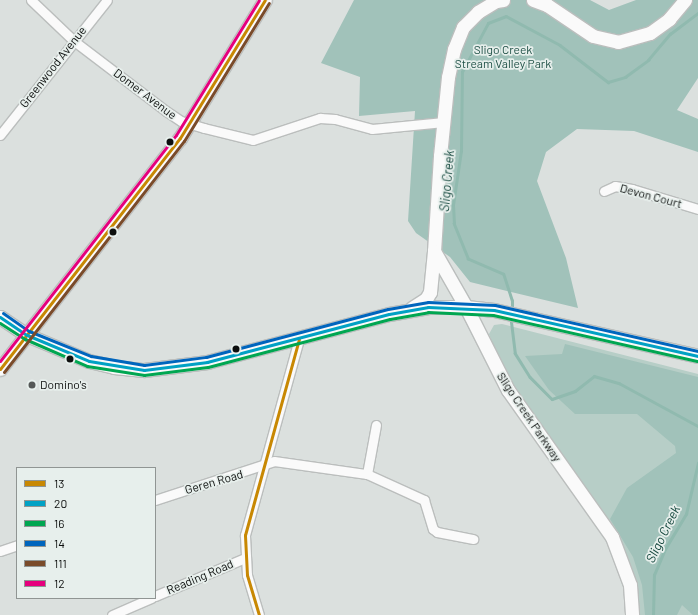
<!DOCTYPE html>
<html>
<head>
<meta charset="utf-8">
<style>
	body { margin:0 }
	#map { position:relative; width:698px; height:615px; overflow:hidden; background:#dbe0de; font-family:Barlow,sans-serif }
	div>[style] { position:absolute }
	.green>* { inset:0; background:#b7cec7 }
	.forest>* { inset:0; background:#a1c2ba }
	.stream>* { height:2.5px; margin:-1.25px; padding:0 1.25px; transform-origin:1.25px; border-radius:1.25px; background:#90baaf }
	.roads { filter:drop-shadow(1px 0 #bbbebd) drop-shadow(-1px 0 #bbbebd) drop-shadow(0 1px #bbbebd) drop-shadow(0 -1px #bbbebd) }
	.street>* { height:9px; margin:-4.5px; padding:0 4.5px; transform-origin:4.5px; border-radius:4.5px; background:#fafafa }
	.secondary>* { height:13px; margin:-6.5px; padding:0 6.5px; transform-origin:6.5px; border-radius:6.5px; background:#fafafa }
	.bus-1>* { height:3px; margin:-1.5px; padding:0 1.5px; transform-origin:1.5px; border-radius:1.5px; background:#c88803 }
	.bus-2>* { height:3px; margin:-1.5px; padding:0 1.5px; transform-origin:1.5px; border-radius:1.5px; background:#01a1c4 }
	.bus-3>* { height:3px; margin:-1.5px; padding:0 1.5px; transform-origin:1.5px; border-radius:1.5px; background:#00a651 }
	.bus-4>* { height:3px; margin:-1.5px; padding:0 1.5px; transform-origin:1.5px; border-radius:1.5px; background:#0065bd }
	.bus-5>* { height:3px; margin:-1.5px; padding:0 1.5px; transform-origin:1.5px; border-radius:1.5px; background:#7a4b2a }
	.bus-6>* { height:3px; margin:-1.5px; padding:0 1.5px; transform-origin:1.5px; border-radius:1.5px; background:#e5007d }
	.dots>* { width:11px; height:11px; translate:-50% -50%; box-sizing:border-box; border:2px solid #e7efec; border-radius:50% }
	span { translate:-50% -50%; white-space:nowrap; text-align:center; line-height:1.15; -webkit-text-stroke:3.5px #e7efec; paint-order:stroke }
	.park-label { font-size:12px; color:#1f5046 }
	.street-label { font-size:12px; color:#0d0f0e }
	.poi-label { font-size:12px; color:#0d0f0e }
	.left { translate:0 -50%; text-align:left }
	.water-label { font-size:13px; color:#184a40; font-style:italic }
	.legend { position:absolute; left:16px; top:467px; width:140px; height:132px; box-sizing:border-box; background:#e7efec; border:1px solid #909593; margin:0; padding:5px 7px; list-style:none; font-size:12px; color:#0d0f0e }
	.legend li { display:flex; align-items:center; gap:8px; height:20px }
	.legend b { width:20px; border:1px solid #909593 }
</style>
</head>
<body>
<div id="map">
	<div class="green">
		<div style="clip-path:polygon(502px 324px,698px 374px,698px 615px,637px 615px,634px 579px,626px 556px,613px 531px,503px 374px,489px 334px,494px 325px)"></div>
	</div>
	<div class="forest">
		<div style="clip-path:polygon(354px 0,590px 0,609px 10px,636px 0,698px 0,698px 78px,677px 110px,698px 119px,698px 152px,634px 131px,577px 129px,546px 152px,537px 181px,566px 258px,578px 308px,470px 282px,450px 257px,416px 233px,408px 221px,415px 111px,359px 116px,360px 77px,321px 63px)"></div>
		<div style="clip-path:polygon(565px 344px,698px 377px,698px 615px,693px 615px,682px 605px,677px 615px,645px 615px,642px 585px,633px 557px,610px 519px,627px 488px,676px 453px,675px 446px,637px 414px,575px 414px,549px 390px,525px 356px,562px 354px)"></div>
	</div>
	<div class="stream">
		<div style="left:512px;top:309px;width:8px;rotate:-90deg"></div>
		<div style="left:512px;top:301px;width:28px;rotate:-108deg"></div>
		<div style="left:503px;top:274px;width:38px;rotate:-157deg"></div>
		<div style="left:468px;top:259px;width:38px;rotate:-112deg"></div>
		<div style="left:454px;top:224px;width:19px;rotate:-93deg"></div>
		<div style="left:453px;top:205px;width:55px;rotate:-81.6deg"></div>
		<div style="left:461px;top:151px;width:79px;rotate:-89.3deg"></div>
		<div style="left:462px;top:72px;width:55px;rotate:-62deg"></div>
		<div style="left:488px;top:23px;width:19px;rotate:-21deg"></div>
		<div style="left:506px;top:16px;width:61px;rotate:28.2deg"></div>
		<div style="left:560px;top:45px;width:61px;rotate:37.6deg"></div>
		<div style="left:608px;top:82px;width:18px;rotate:-16deg"></div>
		<div style="left:625px;top:77px;width:29px;rotate:-36deg"></div>
		<div style="left:648px;top:60px;width:34px;rotate:-50deg"></div>
		<div style="left:670px;top:34px;width:35px;rotate:-37deg"></div>
		<div style="left:511px;top:318px;width:35px;rotate:83deg"></div>
		<div style="left:515px;top:353px;width:28px;rotate:58deg"></div>
		<div style="left:530px;top:377px;width:31px;rotate:45deg"></div>
		<div style="left:552px;top:399px;width:24px;rotate:-19deg"></div>
		<div style="left:575px;top:391px;width:24px;rotate:-38deg"></div>
		<div style="left:594px;top:376px;width:26px;rotate:16deg"></div>
		<div style="left:619px;top:383px;width:90px;rotate:28.6deg"></div>
		<div style="left:653px;top:615px;width:40px;rotate:-88.6deg"></div>
		<div style="left:654px;top:575px;width:28px;rotate:-67deg"></div>
		<div style="left:665px;top:549px;width:41px;rotate:-59deg"></div>
		<div style="left:686px;top:514px;width:52px;rotate:-76.8deg"></div>
	</div>
	<div class="roads">
		<div class="street">
			<div style="left:31px;top:0;width:59px;rotate:43.6deg"></div>
			<div style="left:74px;top:41px;width:116px;rotate:37.3deg"></div>
			<div style="left:166px;top:111px;width:18px;rotate:34deg"></div>
			<div style="left:181px;top:121px;width:24px;rotate:17deg"></div>
			<div style="left:204px;top:128px;width:50px;rotate:13.8deg"></div>
			<div style="left:253px;top:140px;width:71px;rotate:-18.2deg"></div>
			<div style="left:320px;top:118px;width:15px;rotate:4deg"></div>
			<div style="left:335px;top:119px;width:38px;rotate:15deg"></div>
			<div style="left:372px;top:129px;width:72px;rotate:-5.6deg"></div>
			<div style="left:0;top:135px;width:172px;rotate:-51.6deg"></div>
			<div style="left:604px;top:191px;width:12px;rotate:-24deg"></div>
			<div style="left:615px;top:186px;width:17px;rotate:10deg"></div>
			<div style="left:632px;top:189px;width:69px;rotate:16.9deg"></div>
			<div style="left:376px;top:425px;width:50px;rotate:100.4deg"></div>
			<div style="left:367px;top:474px;width:63px;rotate:24.5deg"></div>
			<div style="left:424px;top:500px;width:30px;rotate:73deg"></div>
			<div style="left:433px;top:529px;width:5px;rotate:37deg"></div>
			<div style="left:437px;top:532px;width:37px;rotate:11deg"></div>
			<div style="left:155px;top:500px;width:125px;rotate:-18.1deg"></div>
			<div style="left:274px;top:461px;width:94px;rotate:8deg"></div>
			<div style="left:0;top:551px;width:18px;rotate:-19deg"></div>
			<div style="left:155px;top:596px;width:98px;rotate:-22.9deg"></div>
			<div style="left:112px;top:615px;width:43px;rotate:-23.6deg"></div>
			<div style="left:259px;top:615px;width:42px;rotate:-106.7deg"></div>
			<div style="left:247px;top:575px;width:40px;rotate:-92.9deg"></div>
			<div style="left:245px;top:535px;width:203px;rotate:-74.6deg"></div>
		</div>
		<div class="secondary">
			<div style="left:503px;top:0;width:7px;rotate:172deg"></div>
			<div style="left:496px;top:1px;width:21px;rotate:149deg"></div>
			<div style="left:478px;top:12px;width:21px;rotate:135deg"></div>
			<div style="left:463px;top:27px;width:24px;rotate:112deg"></div>
			<div style="left:454px;top:49px;width:29px;rotate:102deg"></div>
			<div style="left:448px;top:77px;width:79px;rotate:95.8deg"></div>
			<div style="left:440px;top:156px;width:95px;rotate:93.6deg"></div>
			<div style="left:434px;top:251px;width:64px;rotate:60.3deg"></div>
			<div style="left:466px;top:307px;width:93px;rotate:63.2deg"></div>
			<div style="left:508px;top:390px;width:180px;rotate:54.7deg"></div>
			<div style="left:612px;top:537px;width:51px;rotate:69.4deg"></div>
			<div style="left:630px;top:585px;width:30px;rotate:86deg"></div>
			<div style="left:533px;top:0;width:15px;rotate:20deg"></div>
			<div style="left:547px;top:5px;width:55px;rotate:34deg"></div>
			<div style="left:593px;top:36px;width:26px;rotate:13deg"></div>
			<div style="left:618px;top:42px;width:33px;rotate:-16deg"></div>
			<div style="left:650px;top:33px;width:24px;rotate:-36deg"></div>
			<div style="left:669px;top:19px;width:25px;rotate:-50deg"></div>
			<div style="left:412px;top:308px;width:17px;rotate:-33deg"></div>
			<div style="left:426px;top:299px;width:8px;rotate:-60deg"></div>
			<div style="left:430px;top:292px;width:41px;rotate:-84.4deg"></div>
			<div style="left:0;top:317px;width:32px;rotate:34deg"></div>
			<div style="left:27px;top:335px;width:67px;rotate:22.8deg"></div>
			<div style="left:89px;top:361px;width:26px;rotate:13deg"></div>
			<div style="left:114px;top:367px;width:30px;rotate:6deg"></div>
			<div style="left:144px;top:370px;width:64px;rotate:-7.2deg"></div>
			<div style="left:207px;top:362px;width:188px;rotate:-14.8deg"></div>
			<div style="left:389px;top:314px;width:40px;rotate:-10deg"></div>
			<div style="left:428px;top:307px;width:38px"></div>
			<div style="left:466px;top:307px;width:28px;rotate:6deg"></div>
			<div style="left:494px;top:310px;width:209px;rotate:12.7deg"></div>
			<div style="left:0;top:369px;width:293px;rotate:-52.1deg"></div>
			<div style="left:180px;top:138px;width:162px;rotate:-58.4deg"></div>
		</div>
	</div>
	<div class="bus-1">
		<div style="left:0;top:369px;width:293px;rotate:-52.1deg"></div>
		<div style="left:180px;top:138px;width:162px;rotate:-58.4deg"></div>
		<div style="left:259px;top:615px;width:42px;rotate:-106.7deg"></div>
		<div style="left:247px;top:575px;width:40px;rotate:-92.9deg"></div>
		<div style="left:245px;top:535px;width:203px;rotate:-74.6deg"></div>
	</div>
	<div class="bus-2">
		<div style="left:0;top:317px;width:32px;rotate:34deg"></div>
		<div style="left:27px;top:335px;width:67px;rotate:22.8deg"></div>
		<div style="left:89px;top:361px;width:56px;rotate:9.3deg"></div>
		<div style="left:144px;top:370px;width:64px;rotate:-7.2deg"></div>
		<div style="left:207px;top:362px;width:188px;rotate:-14.8deg"></div>
		<div style="left:389px;top:314px;width:40px;rotate:-10deg"></div>
		<div style="left:428px;top:307px;width:66px;rotate:2.6deg"></div>
		<div style="left:494px;top:310px;width:209px;rotate:12.7deg"></div>
	</div>
	<div class="bus-3">
		<div style="left:0;top:323px;width:30px;rotate:33deg"></div>
		<div style="left:25px;top:339px;width:68px;rotate:23.5deg"></div>
		<div style="left:87px;top:366px;width:58px;rotate:9deg"></div>
		<div style="left:144px;top:375px;width:64px;rotate:-7.1deg"></div>
		<div style="left:208px;top:367px;width:188px;rotate:-14.8deg"></div>
		<div style="left:390px;top:319px;width:39px;rotate:-10deg"></div>
		<div style="left:428px;top:312px;width:65px;rotate:2.6deg"></div>
		<div style="left:493px;top:315px;width:209px;rotate:12.7deg"></div>
	</div>
	<div class="bus-4">
		<div style="left:3px;top:313px;width:32px;rotate:35deg"></div>
		<div style="left:29px;top:331px;width:67px;rotate:22deg"></div>
		<div style="left:91px;top:356px;width:54px;rotate:9.6deg"></div>
		<div style="left:144px;top:365px;width:63px;rotate:-7.4deg"></div>
		<div style="left:206px;top:357px;width:188px;rotate:-14.8deg"></div>
		<div style="left:388px;top:309px;width:41px;rotate:-9.9deg"></div>
		<div style="left:428px;top:302px;width:67px;rotate:2.6deg"></div>
		<div style="left:495px;top:305px;width:208px;rotate:12.8deg"></div>
	</div>
	<div class="bus-5">
		<div style="left:4px;top:372px;width:293px;rotate:-52.1deg"></div>
		<div style="left:184px;top:141px;width:162px;rotate:-58.4deg"></div>
	</div>
	<div class="bus-6">
		<div style="left:0;top:361px;width:286px;rotate:-52.1deg"></div>
		<div style="left:176px;top:135px;width:158px;rotate:-58.4deg"></div>
	</div>
	<div class="dots">
		<div style="left:170px;top:142px;background:#0d0f0e"></div>
		<div style="left:113px;top:232px;background:#0d0f0e"></div>
		<div style="left:236px;top:349px;background:#0d0f0e"></div>
		<div style="left:70px;top:359px;background:#0d0f0e"></div>
		<div style="left:32px;top:385px;background:#555857"></div>
	</div>
	<div class="park-label">
		<span style="left:503px;top:57px">Sligo Creek<br>Stream Valley Park</span>
	</div>
	<div class="street-label">
		<span style="left:53px;top:67px;rotate:-52deg">Greenwood Avenue</span>
		<span style="left:145px;top:94px;rotate:37deg">Domer Avenue</span>
		<span style="left:651px;top:196px;rotate:15deg">Devon Court</span>
		<span style="left:529px;top:417px;rotate:56deg">Sligo Creek Parkway</span>
		<span style="left:214px;top:482px;rotate:-16deg">Geren Road</span>
		<span style="left:200px;top:577px;rotate:-23deg">Reading Road</span>
	</div>
	<div class="poi-label">
		<span class="left" style="left:40px;top:385px">Domino's</span>
	</div>
	<div class="water-label">
		<span style="left:447px;top:181px;rotate:-85deg">Sligo Creek</span>
		<span style="left:663px;top:534px;rotate:-64deg">Sligo Creek</span>
	</div>
	<ul class="legend">
	<li><b style="height:5px;background:#c88803"></b>13</li>
	<li><b style="height:5px;background:#01a1c4"></b>20</li>
	<li><b style="height:5px;background:#00a651"></b>16</li>
	<li><b style="height:5px;background:#0065bd"></b>14</li>
	<li><b style="height:5px;background:#7a4b2a"></b>111</li>
	<li><b style="height:5px;background:#e5007d"></b>12</li>
	</ul>
</div>
</body>
</html>
